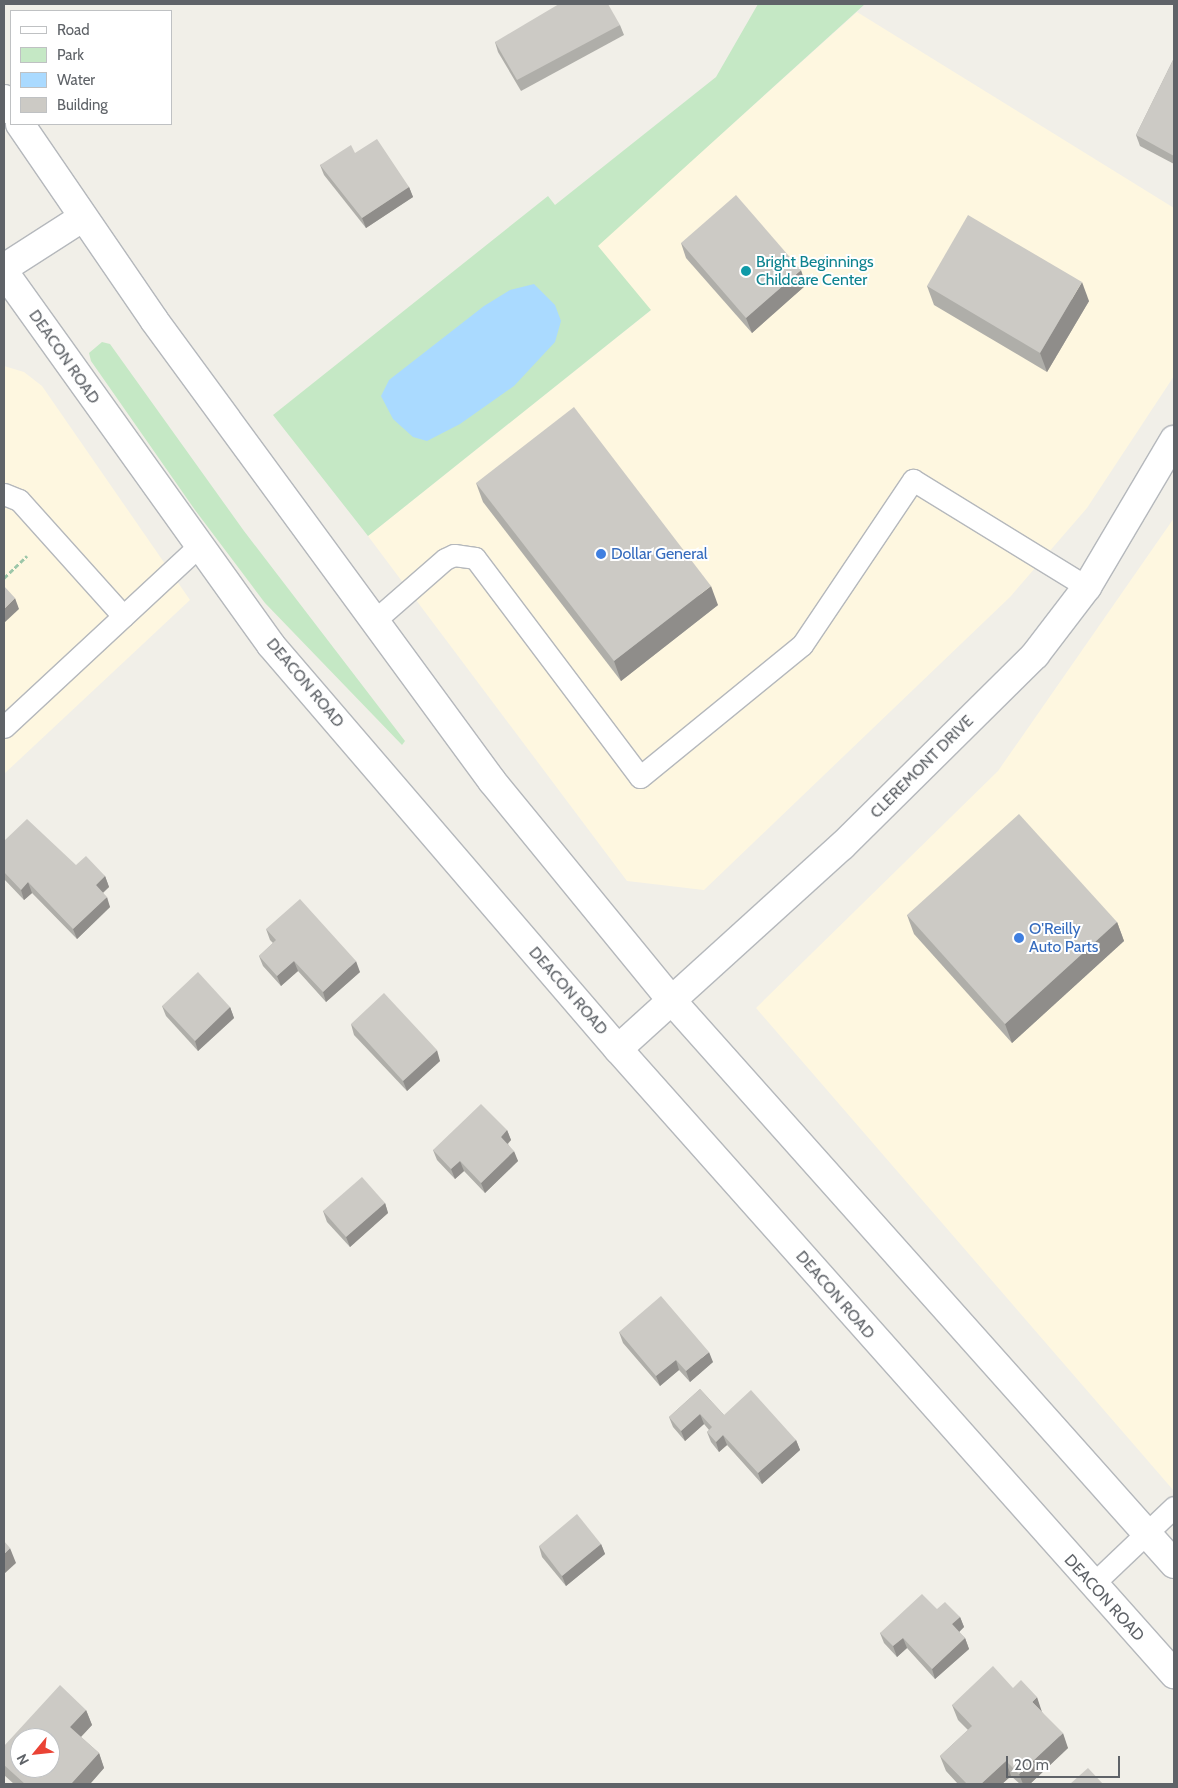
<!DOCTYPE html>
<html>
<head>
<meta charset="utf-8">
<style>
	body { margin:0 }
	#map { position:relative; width:1178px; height:1788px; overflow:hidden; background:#f1efe8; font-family:Cabin,sans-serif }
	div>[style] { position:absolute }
	.commercial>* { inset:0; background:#fef7e0 }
	.green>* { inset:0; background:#c5e8c5 }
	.water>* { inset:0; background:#aadaff }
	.path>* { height:3px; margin-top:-1.5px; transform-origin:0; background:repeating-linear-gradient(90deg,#9cc7a9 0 5px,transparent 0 7.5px) }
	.roads { filter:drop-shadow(1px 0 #b5b8bc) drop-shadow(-1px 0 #b5b8bc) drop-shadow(0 1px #b5b8bc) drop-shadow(0 -1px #b5b8bc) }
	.service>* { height:21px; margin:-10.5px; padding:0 10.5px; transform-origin:10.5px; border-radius:10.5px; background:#fff }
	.minor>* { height:28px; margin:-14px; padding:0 14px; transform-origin:14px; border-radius:14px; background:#fff }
	.secondary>* { height:28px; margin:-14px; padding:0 14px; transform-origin:14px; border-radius:14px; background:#fff }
	.wall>* { inset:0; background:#afaea9 }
	.shaded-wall>* { inset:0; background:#8f8d8a }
	.building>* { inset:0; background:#cccac5 }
	.dots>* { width:14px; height:14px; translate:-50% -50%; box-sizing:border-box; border:2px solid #fff; border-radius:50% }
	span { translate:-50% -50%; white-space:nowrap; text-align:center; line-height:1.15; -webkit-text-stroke:4px #fff; paint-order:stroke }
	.culture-label { font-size:16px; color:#0d838f }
	.left { translate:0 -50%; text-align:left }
	.street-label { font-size:16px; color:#5f6368 }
	.shop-label { font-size:16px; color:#366cbe }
	.frame { position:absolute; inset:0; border:5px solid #5f6368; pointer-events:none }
	.legend { position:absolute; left:10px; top:10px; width:162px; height:115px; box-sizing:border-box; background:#fff; border:1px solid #bfc1c3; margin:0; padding:6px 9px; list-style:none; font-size:15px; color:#5f6368 }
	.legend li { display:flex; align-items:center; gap:10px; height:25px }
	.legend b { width:25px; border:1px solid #bfc1c3 }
	.north { position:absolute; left:10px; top:1728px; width:50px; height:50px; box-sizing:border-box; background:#fff; border:1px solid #bfc1c3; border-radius:50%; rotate:242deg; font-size:14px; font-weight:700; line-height:20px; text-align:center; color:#5f6368 }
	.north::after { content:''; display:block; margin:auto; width:18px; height:22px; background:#ea4335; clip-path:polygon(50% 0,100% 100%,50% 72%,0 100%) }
	.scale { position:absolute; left:1006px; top:1756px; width:114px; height:22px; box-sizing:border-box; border:2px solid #5f6368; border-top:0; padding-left:6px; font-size:15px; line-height:18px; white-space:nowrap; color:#5f6368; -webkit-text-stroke:4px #fff; paint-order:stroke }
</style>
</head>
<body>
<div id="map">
	<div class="commercial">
		<div style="clip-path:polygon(857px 12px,1174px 208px,1174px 376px,1087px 508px,1010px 597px,704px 890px,627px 881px,368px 536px,650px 311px,597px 246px)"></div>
		<div style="clip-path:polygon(4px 366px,24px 372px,42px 386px,190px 600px,4px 774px)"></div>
		<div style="clip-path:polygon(1174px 518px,1174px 1491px,756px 1008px,998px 771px)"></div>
	</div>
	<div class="green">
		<div style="clip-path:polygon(758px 4px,865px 4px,598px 246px,651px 310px,368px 536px,273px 415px,548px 196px,555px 205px,716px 77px)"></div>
		<div style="clip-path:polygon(102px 342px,110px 344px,244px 531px,405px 741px,402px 745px,265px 603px,195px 510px,91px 361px,89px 353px)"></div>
	</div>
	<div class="water">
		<div style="clip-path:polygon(534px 284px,555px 305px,561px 321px,555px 342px,514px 386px,460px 424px,427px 441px,413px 437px,393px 419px,381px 396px,389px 380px,484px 306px,510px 290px)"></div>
	</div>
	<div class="path">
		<div style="left:4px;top:578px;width:32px;rotate:-44deg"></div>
	</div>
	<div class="roads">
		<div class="service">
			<div style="left:4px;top:494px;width:16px;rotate:22deg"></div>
			<div style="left:19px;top:500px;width:156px;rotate:48.1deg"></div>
			<div style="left:374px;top:621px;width:94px;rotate:-41.1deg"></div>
			<div style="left:445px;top:559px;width:10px;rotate:-24deg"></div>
			<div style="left:454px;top:555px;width:21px;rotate:8deg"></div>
			<div style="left:475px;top:558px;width:274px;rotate:53deg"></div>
			<div style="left:640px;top:777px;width:209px;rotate:-39.2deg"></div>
			<div style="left:802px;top:645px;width:199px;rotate:-56.1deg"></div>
			<div style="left:913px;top:480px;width:204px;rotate:31.6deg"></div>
			<div style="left:4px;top:727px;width:265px;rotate:-42.9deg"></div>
			<div style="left:1092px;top:1585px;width:113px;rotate:-43.6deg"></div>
		</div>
		<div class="minor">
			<div style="left:618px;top:1049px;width:302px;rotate:-42.2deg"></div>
			<div style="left:842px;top:846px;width:272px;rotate:-44.7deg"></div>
			<div style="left:1035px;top:655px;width:86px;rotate:-52.6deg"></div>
			<div style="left:1087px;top:587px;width:171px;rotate:-59.4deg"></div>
		</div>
		<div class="secondary">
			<div style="left:4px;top:99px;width:13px;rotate:58deg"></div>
			<div style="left:20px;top:124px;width:237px;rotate:55.6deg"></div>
			<div style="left:154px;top:320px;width:572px;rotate:53.75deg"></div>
			<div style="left:492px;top:781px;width:286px;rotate:50.7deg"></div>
			<div style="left:673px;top:1002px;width:753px;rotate:48.28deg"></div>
			<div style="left:4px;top:268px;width:93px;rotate:-32.7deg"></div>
			<div style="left:4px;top:272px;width:459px;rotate:54.4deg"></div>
			<div style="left:271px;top:645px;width:533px;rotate:49.34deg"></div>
			<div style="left:618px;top:1049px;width:837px;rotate:48.34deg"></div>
		</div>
	</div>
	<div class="wall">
		<div style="clip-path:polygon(620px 25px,624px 35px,521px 91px,498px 52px,495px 42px)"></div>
		<div style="clip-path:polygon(1174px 58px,1174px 164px,1140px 146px,1136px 135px)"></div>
		<div style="clip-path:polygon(355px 153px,409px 187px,413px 197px,366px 228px,324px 175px,320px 165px)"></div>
		<div style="clip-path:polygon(681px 243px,806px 285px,752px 333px,686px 258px)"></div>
		<div style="clip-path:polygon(927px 286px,1089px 301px,1047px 372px,934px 305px)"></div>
		<div style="clip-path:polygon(476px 483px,718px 605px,621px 681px,483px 502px)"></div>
		<div style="clip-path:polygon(4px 841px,105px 876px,109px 887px,103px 893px,110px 907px,77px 939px,32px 893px,24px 900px,4px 879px)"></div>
		<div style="clip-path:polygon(907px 915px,1117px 922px,1124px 941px,1012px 1043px,914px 934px)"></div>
		<div style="clip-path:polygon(266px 929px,360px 972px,326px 1002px,298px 971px,281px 986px,263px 966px,259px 956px,273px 943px,270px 940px)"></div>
		<div style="clip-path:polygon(162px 1006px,230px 1007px,234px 1018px,198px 1051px,166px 1016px)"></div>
		<div style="clip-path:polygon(351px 1024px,440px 1061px,407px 1091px,354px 1035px)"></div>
		<div style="clip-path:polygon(507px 1130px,511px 1140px,508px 1144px,518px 1161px,485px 1193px,464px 1171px,455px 1179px,437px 1160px,433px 1150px)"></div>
		<div style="clip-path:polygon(385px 1203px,388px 1213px,350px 1247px,327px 1222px,323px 1211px)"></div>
		<div style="clip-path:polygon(619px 1332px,713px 1362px,690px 1382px,679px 1370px,660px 1386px,623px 1343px)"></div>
		<div style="clip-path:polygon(700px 1389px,724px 1415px,796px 1440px,800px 1450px,762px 1484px,727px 1445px,719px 1452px,711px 1442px,707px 1432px,709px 1430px,704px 1424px,685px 1441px,673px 1427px,669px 1417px)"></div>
		<div style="clip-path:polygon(601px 1544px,605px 1554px,566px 1586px,542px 1557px,539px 1546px)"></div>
		<div style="clip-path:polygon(937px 1609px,960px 1617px,964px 1627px,959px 1632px,965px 1638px,969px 1649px,935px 1679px,907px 1648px,897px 1657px,884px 1643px,880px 1633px)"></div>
		<div style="clip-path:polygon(1013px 1688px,1042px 1712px,1068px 1748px,1030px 1784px,1020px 1784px,1011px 1776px,1002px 1784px,958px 1784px,946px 1771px,940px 1756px,968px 1730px,958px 1720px,952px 1705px)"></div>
		<div style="clip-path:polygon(86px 1710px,92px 1725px,81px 1737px,99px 1753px,104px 1768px,90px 1784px,14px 1784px,4px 1775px,4px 1746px)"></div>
	</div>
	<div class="shaded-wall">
		<div style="clip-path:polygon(409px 187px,413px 197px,366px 228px,362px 218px)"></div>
		<div style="clip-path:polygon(801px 270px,806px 285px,752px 333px,746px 318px)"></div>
		<div style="clip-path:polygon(1082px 282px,1089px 301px,1047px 372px,1040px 353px)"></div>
		<div style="clip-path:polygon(711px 586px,718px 605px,621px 681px,614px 661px)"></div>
		<div style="clip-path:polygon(15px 598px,19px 609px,4px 623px,4px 609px)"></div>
		<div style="clip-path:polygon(105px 876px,109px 887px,99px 896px,96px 885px)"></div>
		<div style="clip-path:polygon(28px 882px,32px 893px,24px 900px,21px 890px)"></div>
		<div style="clip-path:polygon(107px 897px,110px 907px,77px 939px,73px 929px)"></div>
		<div style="clip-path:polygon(1117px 922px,1124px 941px,1012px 1043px,1005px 1024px)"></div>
		<div style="clip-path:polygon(294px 961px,298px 971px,281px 986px,277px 976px)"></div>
		<div style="clip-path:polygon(356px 961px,360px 972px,326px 1002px,323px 992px)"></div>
		<div style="clip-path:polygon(230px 1007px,234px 1018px,198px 1051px,195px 1041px)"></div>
		<div style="clip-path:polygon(437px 1050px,440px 1061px,407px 1091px,403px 1081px)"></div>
		<div style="clip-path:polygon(507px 1130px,511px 1140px,504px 1147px,501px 1137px)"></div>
		<div style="clip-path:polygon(514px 1151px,518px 1161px,485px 1193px,481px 1183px)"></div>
		<div style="clip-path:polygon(460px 1161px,464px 1171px,455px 1179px,451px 1169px)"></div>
		<div style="clip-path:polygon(385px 1203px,388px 1213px,350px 1247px,346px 1237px)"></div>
		<div style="clip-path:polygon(709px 1352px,713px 1362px,690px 1382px,686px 1371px)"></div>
		<div style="clip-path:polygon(676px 1360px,679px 1370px,660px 1386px,656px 1376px)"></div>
		<div style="clip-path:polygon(700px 1414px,704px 1424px,685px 1441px,681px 1431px)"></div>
		<div style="clip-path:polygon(723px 1435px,727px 1445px,719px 1452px,716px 1442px)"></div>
		<div style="clip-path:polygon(796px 1440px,800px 1450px,762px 1484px,758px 1473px)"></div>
		<div style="clip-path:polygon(601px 1544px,605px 1554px,566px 1586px,562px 1576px)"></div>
		<div style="clip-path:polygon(10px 1548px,16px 1563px,4px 1574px,4px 1554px)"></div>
		<div style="clip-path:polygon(960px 1617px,964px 1627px,956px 1635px,952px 1624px)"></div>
		<div style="clip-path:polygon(903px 1638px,907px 1648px,897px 1657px,893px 1646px)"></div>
		<div style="clip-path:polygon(965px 1638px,969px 1649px,935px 1679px,932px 1669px)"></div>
		<div style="clip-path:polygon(1037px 1697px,1042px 1712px,1032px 1702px)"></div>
		<div style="clip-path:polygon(86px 1710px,92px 1725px,76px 1742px,70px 1727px)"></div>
		<div style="clip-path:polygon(1063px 1733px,1068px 1748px,1030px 1784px,1023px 1784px,1019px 1774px)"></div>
		<div style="clip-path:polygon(99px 1753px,104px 1768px,90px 1784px,71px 1784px)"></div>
		<div style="clip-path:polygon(1006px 1761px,1011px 1776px,1002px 1784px,981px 1784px)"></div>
	</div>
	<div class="building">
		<div style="clip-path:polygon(559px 4px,608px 4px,620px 25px,517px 80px,495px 42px)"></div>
		<div style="clip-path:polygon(1174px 58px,1174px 156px,1136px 135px)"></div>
		<div style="clip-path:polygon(377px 139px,409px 187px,362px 218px,320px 165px,351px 145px,355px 153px)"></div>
		<div style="clip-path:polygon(736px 195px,801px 270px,746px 318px,681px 243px)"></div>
		<div style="clip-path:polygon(968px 215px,1082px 282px,1040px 353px,927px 286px)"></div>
		<div style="clip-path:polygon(574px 407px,711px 586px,614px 661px,476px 483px)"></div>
		<div style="clip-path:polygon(4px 586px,15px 598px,4px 609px)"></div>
		<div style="clip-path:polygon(1019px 814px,1117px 922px,1005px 1024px,907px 915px)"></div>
		<div style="clip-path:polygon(27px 819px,76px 865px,86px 856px,105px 876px,96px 885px,107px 897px,73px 929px,28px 882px,21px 890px,4px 872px,4px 841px)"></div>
		<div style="clip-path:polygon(300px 899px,356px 961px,323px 992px,294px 961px,277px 976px,259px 956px,276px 940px,266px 929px)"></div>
		<div style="clip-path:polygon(198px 972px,230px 1007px,195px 1041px,162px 1006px)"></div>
		<div style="clip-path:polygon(384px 993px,437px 1050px,403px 1081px,351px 1024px)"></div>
		<div style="clip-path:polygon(481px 1104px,507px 1130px,501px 1137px,514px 1151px,481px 1183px,460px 1161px,451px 1169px,433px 1150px)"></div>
		<div style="clip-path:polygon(362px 1177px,385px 1203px,346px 1237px,323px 1211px)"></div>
		<div style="clip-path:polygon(661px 1296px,709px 1352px,686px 1371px,676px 1360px,656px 1376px,619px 1332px)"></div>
		<div style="clip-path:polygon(700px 1389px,724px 1415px,751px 1390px,796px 1440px,758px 1473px,723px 1435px,716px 1442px,707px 1432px,712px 1427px,700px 1414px,681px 1431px,669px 1417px)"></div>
		<div style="clip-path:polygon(577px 1514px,601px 1544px,562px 1576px,539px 1546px)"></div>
		<div style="clip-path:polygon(4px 1541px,10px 1548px,4px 1554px)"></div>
		<div style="clip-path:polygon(922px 1594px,937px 1609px,945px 1602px,960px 1617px,952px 1624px,965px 1638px,932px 1669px,903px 1638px,893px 1646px,880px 1633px)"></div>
		<div style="clip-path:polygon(993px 1666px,1013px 1688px,1021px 1680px,1037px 1697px,1032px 1702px,1063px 1733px,1019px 1774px,1006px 1761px,981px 1784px,967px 1784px,940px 1756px,972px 1726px,952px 1705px)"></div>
		<div style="clip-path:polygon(evenodd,60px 1685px,86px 1710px,70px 1727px,99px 1753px,71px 1784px,25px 1784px,4px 1765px,4px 1746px,60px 1685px,20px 1738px,50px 1738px,50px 1768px,20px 1768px,20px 1738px)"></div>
		<div style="clip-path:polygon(1088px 1768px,1103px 1784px,1070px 1784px)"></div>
	</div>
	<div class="dots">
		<div style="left:746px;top:271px;background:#0f9aa8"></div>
		<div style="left:601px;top:554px;background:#3f7fe0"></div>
		<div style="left:1019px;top:938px;background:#3f7fe0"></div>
	</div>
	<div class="culture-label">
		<span class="left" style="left:756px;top:271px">Bright Beginnings<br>Childcare Center</span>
	</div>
	<div class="street-label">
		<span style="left:64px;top:357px;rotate:55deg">DEACON ROAD</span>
		<span style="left:305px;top:683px;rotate:50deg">DEACON ROAD</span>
		<span style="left:922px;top:767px;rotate:-45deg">CLEREMONT DRIVE</span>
		<span style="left:568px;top:991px;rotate:49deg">DEACON ROAD</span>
		<span style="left:835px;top:1295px;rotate:49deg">DEACON ROAD</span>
		<span style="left:1104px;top:1598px;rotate:48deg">DEACON ROAD</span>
	</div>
	<div class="shop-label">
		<span class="left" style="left:611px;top:554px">Dollar General</span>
		<span class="left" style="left:1029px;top:938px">O'Reilly<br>Auto Parts</span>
	</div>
	<div class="frame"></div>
	<ul class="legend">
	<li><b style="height:6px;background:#fff"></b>Road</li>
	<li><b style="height:14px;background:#c5e8c5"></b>Park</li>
	<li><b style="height:14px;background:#aadaff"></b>Water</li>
	<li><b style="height:14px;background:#cccac5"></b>Building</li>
	</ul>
	<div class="north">N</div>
	<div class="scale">20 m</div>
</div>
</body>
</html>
